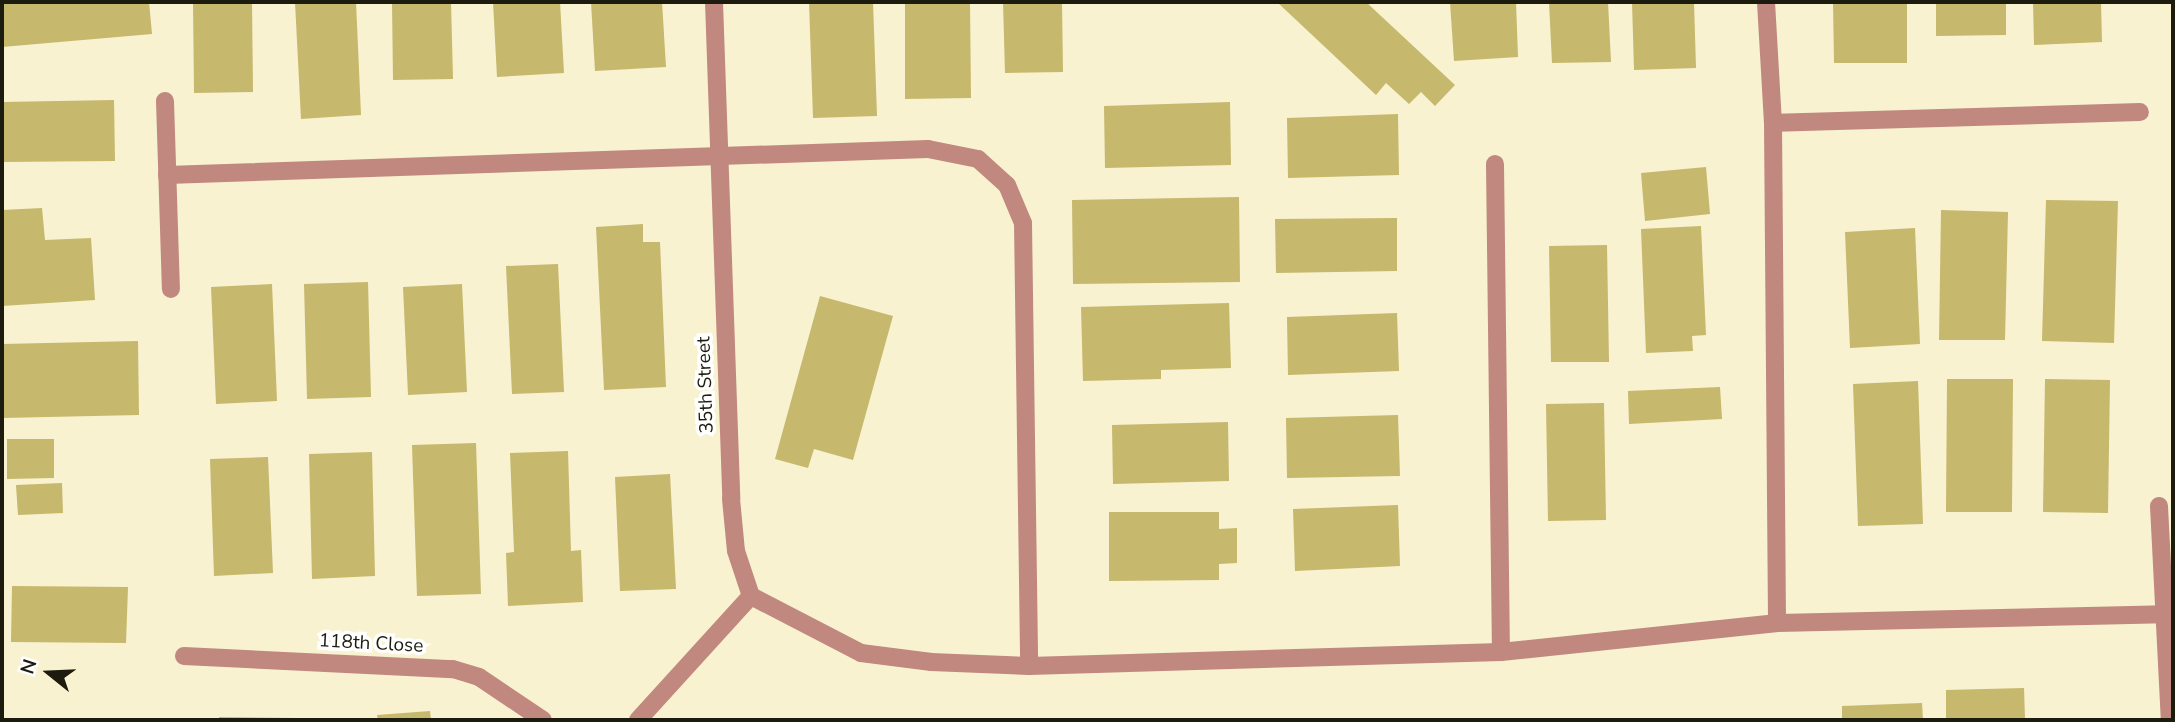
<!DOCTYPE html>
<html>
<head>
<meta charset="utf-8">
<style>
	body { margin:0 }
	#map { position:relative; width:2175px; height:722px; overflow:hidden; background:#f8f2d0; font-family:"Nunito Sans",sans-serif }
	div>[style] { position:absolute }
	.building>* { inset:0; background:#c6b86c }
	.service>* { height:18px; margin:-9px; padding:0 9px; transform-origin:9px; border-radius:9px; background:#c1887f }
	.minor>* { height:18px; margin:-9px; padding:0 9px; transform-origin:9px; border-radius:9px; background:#c1887f }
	span { translate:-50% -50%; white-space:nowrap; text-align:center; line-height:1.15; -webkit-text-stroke:7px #fff; paint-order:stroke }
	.street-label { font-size:19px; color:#1d1b0e }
	.frame { position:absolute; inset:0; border:4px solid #1d1b0e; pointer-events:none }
	.north { position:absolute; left:14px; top:638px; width:70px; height:70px; -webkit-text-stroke:5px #fff; paint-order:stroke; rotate:288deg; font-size:19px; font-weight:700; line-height:28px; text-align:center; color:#1d1b0e }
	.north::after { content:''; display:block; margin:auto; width:24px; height:32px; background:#1d1b0e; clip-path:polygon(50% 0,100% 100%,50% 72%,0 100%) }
</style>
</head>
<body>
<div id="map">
	<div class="building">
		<div style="clip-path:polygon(2px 2px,149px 2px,152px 34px,2px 47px)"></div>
		<div style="clip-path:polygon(193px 2px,252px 2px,253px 92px,194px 93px)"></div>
		<div style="clip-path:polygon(295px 2px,356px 2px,361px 115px,301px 119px)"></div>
		<div style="clip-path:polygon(392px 2px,451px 2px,453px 79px,393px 80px)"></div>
		<div style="clip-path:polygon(493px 2px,560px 2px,564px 73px,497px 77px)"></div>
		<div style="clip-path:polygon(591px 2px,662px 2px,666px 67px,595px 71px)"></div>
		<div style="clip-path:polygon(809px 2px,873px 2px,877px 116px,813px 118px)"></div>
		<div style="clip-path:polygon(905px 2px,970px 2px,971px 98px,905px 99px)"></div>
		<div style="clip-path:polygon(1003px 2px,1062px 2px,1063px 72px,1005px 73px)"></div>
		<div style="clip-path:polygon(1277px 2px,1366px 2px,1455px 85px,1435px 106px,1421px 92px,1409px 104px,1386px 83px,1376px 95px)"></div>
		<div style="clip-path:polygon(1450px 2px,1516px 2px,1518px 57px,1454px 61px)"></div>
		<div style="clip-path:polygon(1549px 2px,1608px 2px,1611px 62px,1552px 63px)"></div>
		<div style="clip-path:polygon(1632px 2px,1694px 2px,1696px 68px,1634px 70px)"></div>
		<div style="clip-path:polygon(1833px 2px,1907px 2px,1907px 63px,1834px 63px)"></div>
		<div style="clip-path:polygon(1936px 2px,2006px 2px,2006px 35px,1936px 36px)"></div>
		<div style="clip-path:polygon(2033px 2px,2101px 2px,2102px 42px,2034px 45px)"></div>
		<div style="clip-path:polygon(114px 100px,115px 161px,2px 162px,2px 102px)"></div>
		<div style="clip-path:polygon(1230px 102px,1231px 165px,1105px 168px,1104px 106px)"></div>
		<div style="clip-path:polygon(1398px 114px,1399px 175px,1288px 178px,1287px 118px)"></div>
		<div style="clip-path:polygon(1706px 167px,1710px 214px,1645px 221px,1641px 173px)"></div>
		<div style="clip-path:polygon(1239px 197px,1240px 282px,1073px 284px,1072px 200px)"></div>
		<div style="clip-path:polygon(2046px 200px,2118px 201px,2114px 343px,2042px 341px)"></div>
		<div style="clip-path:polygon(42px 208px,45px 240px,91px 238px,95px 300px,2px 306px,2px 210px)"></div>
		<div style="clip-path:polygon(1941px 210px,2008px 212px,2005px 340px,1939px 340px)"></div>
		<div style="clip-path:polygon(1397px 218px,1397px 271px,1276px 273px,1275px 219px)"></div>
		<div style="clip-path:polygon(643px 224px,643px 242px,660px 242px,666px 387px,604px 390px,596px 227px)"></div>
		<div style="clip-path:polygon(1701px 226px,1706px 335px,1692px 336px,1693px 351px,1646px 353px,1641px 229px)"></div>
		<div style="clip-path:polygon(1915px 228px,1920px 344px,1850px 348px,1845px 232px)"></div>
		<div style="clip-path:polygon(1607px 245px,1609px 362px,1551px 362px,1549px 246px)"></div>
		<div style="clip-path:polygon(558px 264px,564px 392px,512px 394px,506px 266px)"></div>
		<div style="clip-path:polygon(368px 282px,371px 397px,307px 399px,304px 284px)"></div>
		<div style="clip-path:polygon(272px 284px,277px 401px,216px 404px,211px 287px)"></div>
		<div style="clip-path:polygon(462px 284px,467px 392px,408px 395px,403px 287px)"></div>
		<div style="clip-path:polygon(820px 296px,893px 316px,853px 460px,814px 449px,808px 468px,775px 459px)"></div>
		<div style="clip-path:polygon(1229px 303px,1231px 368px,1161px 370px,1161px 379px,1083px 381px,1081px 307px)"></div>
		<div style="clip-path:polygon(1397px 313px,1399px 371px,1288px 375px,1287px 317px)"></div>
		<div style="clip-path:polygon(138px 341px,139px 415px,2px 418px,2px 344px)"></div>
		<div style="clip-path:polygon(1947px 379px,2013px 379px,2012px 512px,1946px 512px)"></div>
		<div style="clip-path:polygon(2045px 379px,2110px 380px,2108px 513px,2043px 512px)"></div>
		<div style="clip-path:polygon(1918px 381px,1923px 524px,1858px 526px,1853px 384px)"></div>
		<div style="clip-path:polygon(1720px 387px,1722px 419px,1629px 424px,1628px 391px)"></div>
		<div style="clip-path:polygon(1604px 403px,1606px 520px,1548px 521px,1546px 404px)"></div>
		<div style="clip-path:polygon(1398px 415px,1400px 476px,1287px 478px,1286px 418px)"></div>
		<div style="clip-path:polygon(1228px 422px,1229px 481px,1113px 484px,1112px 425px)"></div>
		<div style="clip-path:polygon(7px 439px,54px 439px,54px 478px,7px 479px)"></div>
		<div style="clip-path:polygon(476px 443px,481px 594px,417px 596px,412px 445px)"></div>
		<div style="clip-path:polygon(568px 451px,571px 551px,581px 550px,583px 602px,508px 606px,506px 553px,514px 552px,510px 453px)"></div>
		<div style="clip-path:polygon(372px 452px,375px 576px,312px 579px,309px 454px)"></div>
		<div style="clip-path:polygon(268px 457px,273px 573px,214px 576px,210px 459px)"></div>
		<div style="clip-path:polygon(670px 474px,676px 589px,620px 591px,615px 477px)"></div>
		<div style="clip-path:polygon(62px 483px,63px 513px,18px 515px,16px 485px)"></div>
		<div style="clip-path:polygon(1398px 505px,1400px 566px,1295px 571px,1293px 509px)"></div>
		<div style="clip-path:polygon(1109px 512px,1219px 512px,1219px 529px,1237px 528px,1237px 563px,1219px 564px,1219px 580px,1109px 581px)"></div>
		<div style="clip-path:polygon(12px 586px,128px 587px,126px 643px,11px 642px)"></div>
		<div style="clip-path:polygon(2024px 688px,2025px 720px,1946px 720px,1946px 690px)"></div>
		<div style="clip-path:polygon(1922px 703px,1923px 720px,1842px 720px,1842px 706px)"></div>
		<div style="clip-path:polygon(430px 711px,431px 720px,378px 720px,377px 715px)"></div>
		<div style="clip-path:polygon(219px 717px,296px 718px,296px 720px,219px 720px)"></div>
	</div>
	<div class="service">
		<div style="left:1495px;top:164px;width:488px;rotate:89.3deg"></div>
	</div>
	<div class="minor">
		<div style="left:714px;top:2px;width:497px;rotate:88deg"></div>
		<div style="left:731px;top:499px;width:52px;rotate:84.5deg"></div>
		<div style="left:736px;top:551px;width:47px;rotate:71.6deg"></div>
		<div style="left:1766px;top:2px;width:121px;rotate:86.7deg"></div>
		<div style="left:1773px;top:123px;width:500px;rotate:89.54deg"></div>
		<div style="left:165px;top:101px;width:188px;rotate:88.2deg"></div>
		<div style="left:1773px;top:123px;width:367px;rotate:-1.7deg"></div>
		<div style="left:167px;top:175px;width:761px;rotate:-1.96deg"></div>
		<div style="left:928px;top:149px;width:51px;rotate:11.3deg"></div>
		<div style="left:978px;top:159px;width:39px;rotate:42deg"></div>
		<div style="left:1007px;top:185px;width:41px;rotate:67.2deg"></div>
		<div style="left:1023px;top:223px;width:443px;rotate:89.2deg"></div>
		<div style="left:2159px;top:506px;width:214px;rotate:87.1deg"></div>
		<div style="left:751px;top:596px;width:124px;rotate:27.4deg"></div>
		<div style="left:861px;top:653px;width:71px;rotate:7.3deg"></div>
		<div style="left:931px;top:662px;width:98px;rotate:2.3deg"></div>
		<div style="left:1029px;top:666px;width:472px;rotate:-1.7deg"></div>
		<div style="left:1501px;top:652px;width:278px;rotate:-6deg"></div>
		<div style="left:1777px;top:623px;width:387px;rotate:-1.3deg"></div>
		<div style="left:184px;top:656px;width:269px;rotate:2.8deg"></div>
		<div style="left:453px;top:669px;width:27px;rotate:17deg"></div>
		<div style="left:479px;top:677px;width:77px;rotate:33.9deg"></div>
		<div style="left:638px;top:720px;width:168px;rotate:-47.7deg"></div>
	</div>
	<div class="street-label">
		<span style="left:706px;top:385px;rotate:-92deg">35th Street</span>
		<span style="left:371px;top:644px;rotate:3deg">118th Close</span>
	</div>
	<div class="frame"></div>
	<div class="north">N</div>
</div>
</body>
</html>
